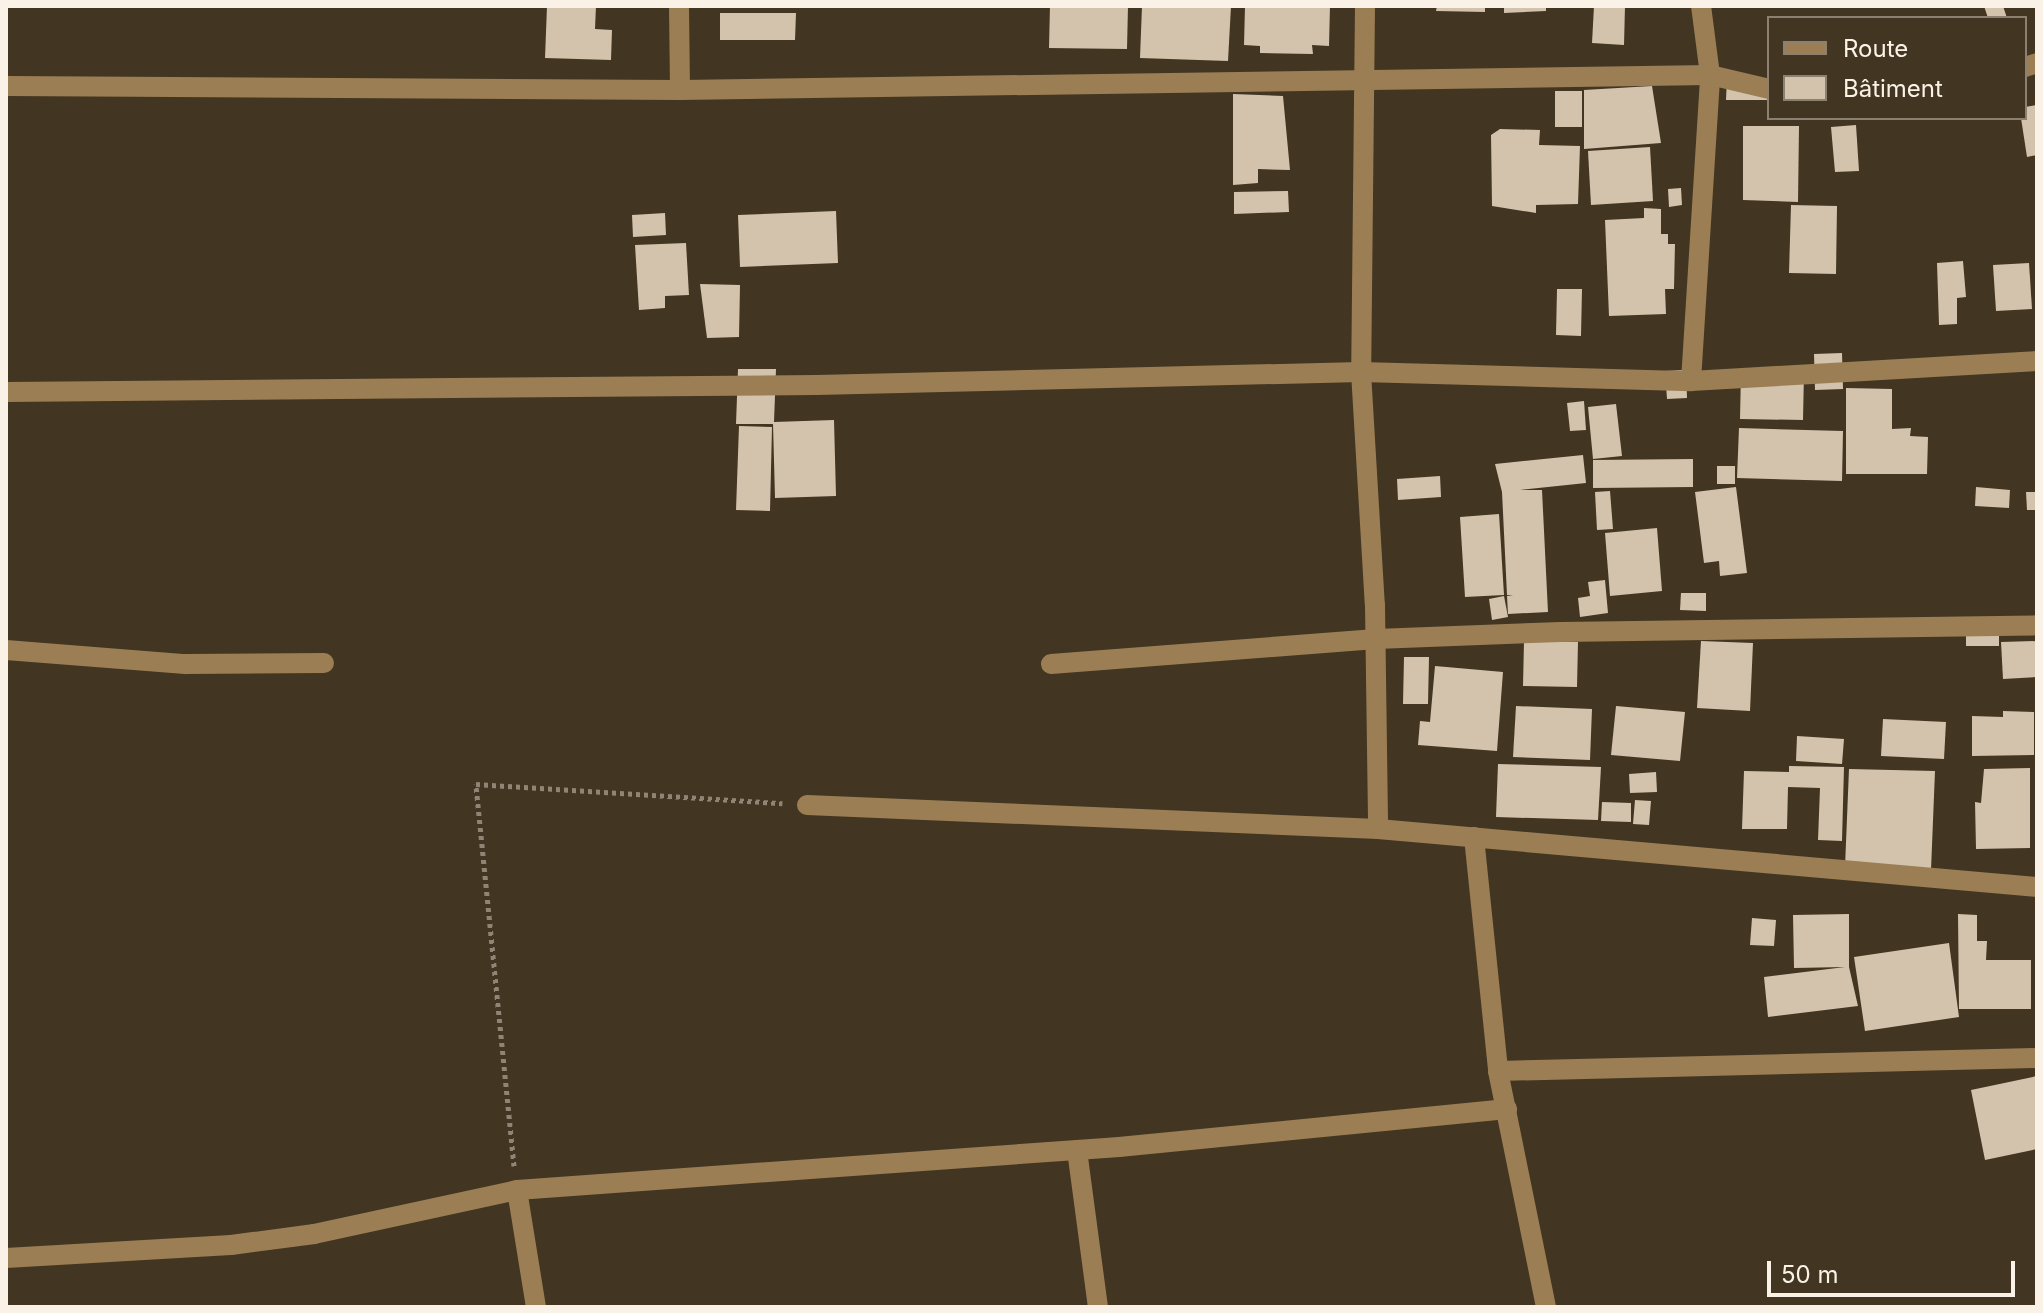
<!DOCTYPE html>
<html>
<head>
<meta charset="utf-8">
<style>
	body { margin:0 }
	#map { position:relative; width:2043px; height:1313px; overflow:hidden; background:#423522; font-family:Inter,sans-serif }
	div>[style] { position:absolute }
	.building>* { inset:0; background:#d3c3ac }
	.path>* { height:5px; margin-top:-2.5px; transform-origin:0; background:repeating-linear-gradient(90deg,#908575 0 4px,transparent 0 8px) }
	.minor>* { height:20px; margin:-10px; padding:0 10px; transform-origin:10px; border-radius:10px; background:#9b7e54 }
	span { translate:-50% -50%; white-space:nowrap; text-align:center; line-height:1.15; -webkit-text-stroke:8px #423522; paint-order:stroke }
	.frame { position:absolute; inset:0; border:8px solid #faf2e6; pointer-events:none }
	.legend { position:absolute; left:1767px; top:16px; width:260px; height:104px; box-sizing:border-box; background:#423522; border:2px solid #8c8170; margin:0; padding:10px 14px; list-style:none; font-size:24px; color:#faf2e6 }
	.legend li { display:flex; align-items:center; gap:16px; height:40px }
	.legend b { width:40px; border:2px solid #8c8170 }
	.scale { position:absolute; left:1767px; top:1261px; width:248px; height:36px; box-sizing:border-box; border:4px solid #faf2e6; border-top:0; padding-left:10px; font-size:24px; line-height:28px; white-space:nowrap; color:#faf2e6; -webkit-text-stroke:6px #423522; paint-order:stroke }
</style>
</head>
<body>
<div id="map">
	<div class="building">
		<div style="clip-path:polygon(547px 6px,596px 6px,595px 29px,612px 30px,611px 60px,545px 58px)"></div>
		<div style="clip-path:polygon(1050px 6px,1128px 6px,1127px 49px,1049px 48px)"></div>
		<div style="clip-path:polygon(1142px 6px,1231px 6px,1228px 61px,1140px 58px)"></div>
		<div style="clip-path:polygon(1245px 6px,1330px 6px,1329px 46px,1312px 45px,1313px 54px,1260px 53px,1260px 46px,1244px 45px)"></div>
		<div style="clip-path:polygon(1437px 6px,1485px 6px,1485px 12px,1436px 11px)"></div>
		<div style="clip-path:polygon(1504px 6px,1546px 6px,1546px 11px,1504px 13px)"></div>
		<div style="clip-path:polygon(1594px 6px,1625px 6px,1624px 45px,1592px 43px)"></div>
		<div style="clip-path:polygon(1984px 6px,2003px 6px,2007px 18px,1988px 18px)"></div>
		<div style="clip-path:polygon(720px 13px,796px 13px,795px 40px,720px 40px)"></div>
		<div style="clip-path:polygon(1727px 78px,1767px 78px,1767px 100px,1726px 100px)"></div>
		<div style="clip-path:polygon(1652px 86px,1661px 143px,1584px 149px,1584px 90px)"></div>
		<div style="clip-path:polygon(1555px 91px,1582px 91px,1582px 127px,1555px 127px)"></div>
		<div style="clip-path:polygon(1233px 94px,1283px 96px,1290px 170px,1258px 169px,1258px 183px,1233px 185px)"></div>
		<div style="clip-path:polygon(2037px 105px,2037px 155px,2027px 157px,2021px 118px,2025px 107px)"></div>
		<div style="clip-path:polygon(1856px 125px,1859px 171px,1835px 172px,1831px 127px)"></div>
		<div style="clip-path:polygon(1743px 126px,1799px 126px,1798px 202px,1743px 200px)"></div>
		<div style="clip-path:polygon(1500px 129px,1540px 130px,1539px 145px,1580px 146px,1578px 204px,1536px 205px,1536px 213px,1492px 206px,1491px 135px)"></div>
		<div style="clip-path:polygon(1650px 147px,1653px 201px,1591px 205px,1588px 151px)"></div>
		<div style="clip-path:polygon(1681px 188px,1682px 205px,1669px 207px,1668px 189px)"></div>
		<div style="clip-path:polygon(1288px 191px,1289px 212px,1234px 214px,1234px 192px)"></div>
		<div style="clip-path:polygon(1791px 205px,1837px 206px,1836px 274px,1789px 273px)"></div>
		<div style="clip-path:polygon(1644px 208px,1661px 209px,1661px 234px,1668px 234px,1668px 244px,1675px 244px,1674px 289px,1665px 289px,1666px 314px,1609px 316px,1605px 220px,1644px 218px)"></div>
		<div style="clip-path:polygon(836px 211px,838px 263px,740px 267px,738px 215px)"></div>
		<div style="clip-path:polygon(665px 213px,666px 235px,633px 237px,632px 215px)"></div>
		<div style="clip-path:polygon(686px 243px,689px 295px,665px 296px,665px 308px,639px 310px,635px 245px)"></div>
		<div style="clip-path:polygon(1963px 261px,1966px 297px,1957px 298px,1957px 324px,1939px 325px,1937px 263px)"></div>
		<div style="clip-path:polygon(2029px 263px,2032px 309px,1996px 311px,1993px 265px)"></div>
		<div style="clip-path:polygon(700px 284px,740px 285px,739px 337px,707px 338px)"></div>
		<div style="clip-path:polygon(1557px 289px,1582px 289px,1581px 336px,1556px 335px)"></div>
		<div style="clip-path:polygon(1842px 353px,1843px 389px,1815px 390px,1814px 354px)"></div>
		<div style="clip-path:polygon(738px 369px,776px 369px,774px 422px,834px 420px,836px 496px,775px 498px,773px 424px,736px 424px)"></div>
		<div style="clip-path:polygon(1686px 370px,1687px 398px,1667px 399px,1665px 371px)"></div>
		<div style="clip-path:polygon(1741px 371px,1804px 372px,1803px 420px,1740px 419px)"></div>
		<div style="clip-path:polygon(1846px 388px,1892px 389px,1892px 429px,1911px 428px,1910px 436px,1928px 437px,1927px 474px,1846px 474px)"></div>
		<div style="clip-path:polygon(1584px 401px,1586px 430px,1570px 431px,1567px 403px)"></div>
		<div style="clip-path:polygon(1616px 404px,1622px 456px,1593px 459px,1588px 407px)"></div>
		<div style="clip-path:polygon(739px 426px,772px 427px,770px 511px,736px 510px)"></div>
		<div style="clip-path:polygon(1739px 428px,1843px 431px,1842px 481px,1737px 478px)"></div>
		<div style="clip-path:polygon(1583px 455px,1586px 483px,1520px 490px,1542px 490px,1548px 612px,1508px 614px,1507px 596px,1513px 595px,1507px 595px,1502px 492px,1495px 464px)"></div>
		<div style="clip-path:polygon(1693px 459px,1693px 487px,1593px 488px,1593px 460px)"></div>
		<div style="clip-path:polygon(1717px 466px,1735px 466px,1735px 484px,1717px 484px)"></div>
		<div style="clip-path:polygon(1440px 476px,1441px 497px,1398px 500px,1397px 479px)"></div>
		<div style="clip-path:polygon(1736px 487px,1747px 573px,1720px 576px,1719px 561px,1704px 563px,1695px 492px)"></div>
		<div style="clip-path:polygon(1976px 487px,2010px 490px,2009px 508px,1975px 506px)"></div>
		<div style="clip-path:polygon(1610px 491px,1613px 529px,1597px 530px,1595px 492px)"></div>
		<div style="clip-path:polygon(2026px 492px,2037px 492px,2037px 510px,2027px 510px)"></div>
		<div style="clip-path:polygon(1499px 514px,1504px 595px,1465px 597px,1460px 517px)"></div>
		<div style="clip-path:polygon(1657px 528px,1662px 591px,1610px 596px,1605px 533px)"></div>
		<div style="clip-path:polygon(1605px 580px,1608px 613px,1580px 617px,1578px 598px,1590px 596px,1588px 582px)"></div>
		<div style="clip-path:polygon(1681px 593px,1706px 593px,1706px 611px,1680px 610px)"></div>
		<div style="clip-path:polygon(1504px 596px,1508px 617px,1492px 620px,1489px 599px)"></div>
		<div style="clip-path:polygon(1966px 620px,1999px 620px,1999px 646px,1966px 646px)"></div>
		<div style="clip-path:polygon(1524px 641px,1578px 642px,1577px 687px,1523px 686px)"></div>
		<div style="clip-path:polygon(1701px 641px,1753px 643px,1750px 711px,1697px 708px)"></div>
		<div style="clip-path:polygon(2037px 641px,2037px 677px,2003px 679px,2001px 642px)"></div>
		<div style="clip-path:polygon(1404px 657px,1429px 657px,1428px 704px,1403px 704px)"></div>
		<div style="clip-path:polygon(1435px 666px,1503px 672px,1497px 751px,1418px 745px,1420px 721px,1430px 722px)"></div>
		<div style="clip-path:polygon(1516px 706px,1592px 709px,1590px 760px,1513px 757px)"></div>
		<div style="clip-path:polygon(1616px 706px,1685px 712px,1680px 761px,1611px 755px)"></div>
		<div style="clip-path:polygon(2003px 711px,2034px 712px,2034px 755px,1972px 756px,1972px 716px,2003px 717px)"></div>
		<div style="clip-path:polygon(1883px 719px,1946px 722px,1944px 759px,1881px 756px)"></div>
		<div style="clip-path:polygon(1797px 736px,1844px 739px,1842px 764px,1796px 761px)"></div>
		<div style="clip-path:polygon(1498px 764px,1601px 767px,1598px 820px,1496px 817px)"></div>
		<div style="clip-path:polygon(1789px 766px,1844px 767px,1842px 841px,1818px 840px,1820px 788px,1788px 787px,1787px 829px,1742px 829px,1744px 771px,1789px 772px)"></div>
		<div style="clip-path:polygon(2030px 768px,2030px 848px,1976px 849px,1975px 802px,1981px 803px,1984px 769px)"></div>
		<div style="clip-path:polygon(1849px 769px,1935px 771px,1931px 870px,1845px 867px)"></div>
		<div style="clip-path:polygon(1656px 772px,1657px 792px,1630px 793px,1629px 774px)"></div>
		<div style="clip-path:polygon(1635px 800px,1651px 801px,1649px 825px,1633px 824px)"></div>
		<div style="clip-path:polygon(1602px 802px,1631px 803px,1631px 822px,1601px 821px)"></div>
		<div style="clip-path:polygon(1849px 914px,1849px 967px,1858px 1006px,1768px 1017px,1764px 977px,1845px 967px,1794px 968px,1793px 915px)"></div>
		<div style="clip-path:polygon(1958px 914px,1977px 915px,1977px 941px,1987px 941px,1986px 960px,2031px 960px,2031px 1009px,1959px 1009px)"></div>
		<div style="clip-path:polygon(1752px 918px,1776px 920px,1774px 946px,1750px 945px)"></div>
		<div style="clip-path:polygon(1949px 943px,1959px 1017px,1865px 1031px,1854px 957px)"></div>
		<div style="clip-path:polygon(2037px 1076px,2037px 1149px,1985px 1160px,1971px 1090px)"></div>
	</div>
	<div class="path">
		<div style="left:514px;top:1166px;width:384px;rotate:-95.7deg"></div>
		<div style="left:476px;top:784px;width:307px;rotate:3.6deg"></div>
	</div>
	<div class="minor">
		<div style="left:679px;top:6px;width:84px;rotate:89.3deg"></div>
		<div style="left:1365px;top:6px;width:366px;rotate:90.6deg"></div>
		<div style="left:1361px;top:372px;width:233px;rotate:86.6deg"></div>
		<div style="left:1375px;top:605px;width:224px;rotate:89.2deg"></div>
		<div style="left:2025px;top:67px;width:13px;rotate:-18deg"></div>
		<div style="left:6px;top:86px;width:674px;rotate:0.34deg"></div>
		<div style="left:680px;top:90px;width:1030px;rotate:-0.83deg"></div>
		<div style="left:1710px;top:75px;width:61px;rotate:13.3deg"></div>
		<div style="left:1691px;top:381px;width:307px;rotate:-86.4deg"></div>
		<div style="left:1710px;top:75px;width:70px;rotate:-97.4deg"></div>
		<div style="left:6px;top:392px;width:810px;rotate:-0.5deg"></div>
		<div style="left:816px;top:385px;width:545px;rotate:-1.37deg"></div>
		<div style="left:1361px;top:372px;width:330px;rotate:1.6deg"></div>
		<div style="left:1691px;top:381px;width:347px;rotate:-3.3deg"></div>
		<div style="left:6px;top:650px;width:180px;rotate:4.5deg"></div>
		<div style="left:185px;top:664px;width:139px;rotate:-0.4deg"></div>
		<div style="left:1051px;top:664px;width:326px;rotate:-4.4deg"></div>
		<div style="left:1376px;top:639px;width:185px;rotate:-2.2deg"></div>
		<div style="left:1561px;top:632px;width:476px;rotate:-0.8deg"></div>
		<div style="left:807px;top:805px;width:572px;rotate:2.41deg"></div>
		<div style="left:1378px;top:829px;width:662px;rotate:5.03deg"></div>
		<div style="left:1474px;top:837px;width:235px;rotate:84.1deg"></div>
		<div style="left:1498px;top:1071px;width:241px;rotate:78.5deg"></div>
		<div style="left:1498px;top:1071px;width:539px;rotate:-1.38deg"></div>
		<div style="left:1077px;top:1150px;width:158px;rotate:82.4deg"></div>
		<div style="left:517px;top:1190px;width:119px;rotate:80.8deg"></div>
		<div style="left:6px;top:1258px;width:225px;rotate:-3.3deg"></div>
		<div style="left:231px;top:1245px;width:84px;rotate:-7.5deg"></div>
		<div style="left:314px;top:1234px;width:208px;rotate:-12.2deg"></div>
		<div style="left:517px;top:1190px;width:604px;rotate:-4.09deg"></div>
		<div style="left:1119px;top:1147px;width:390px;rotate:-5.6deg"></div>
	</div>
	<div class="frame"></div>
	<ul class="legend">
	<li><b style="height:10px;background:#9b7e54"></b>Route</li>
	<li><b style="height:22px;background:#d3c3ac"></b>Bâtiment</li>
	</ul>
	<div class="scale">50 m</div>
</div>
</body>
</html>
